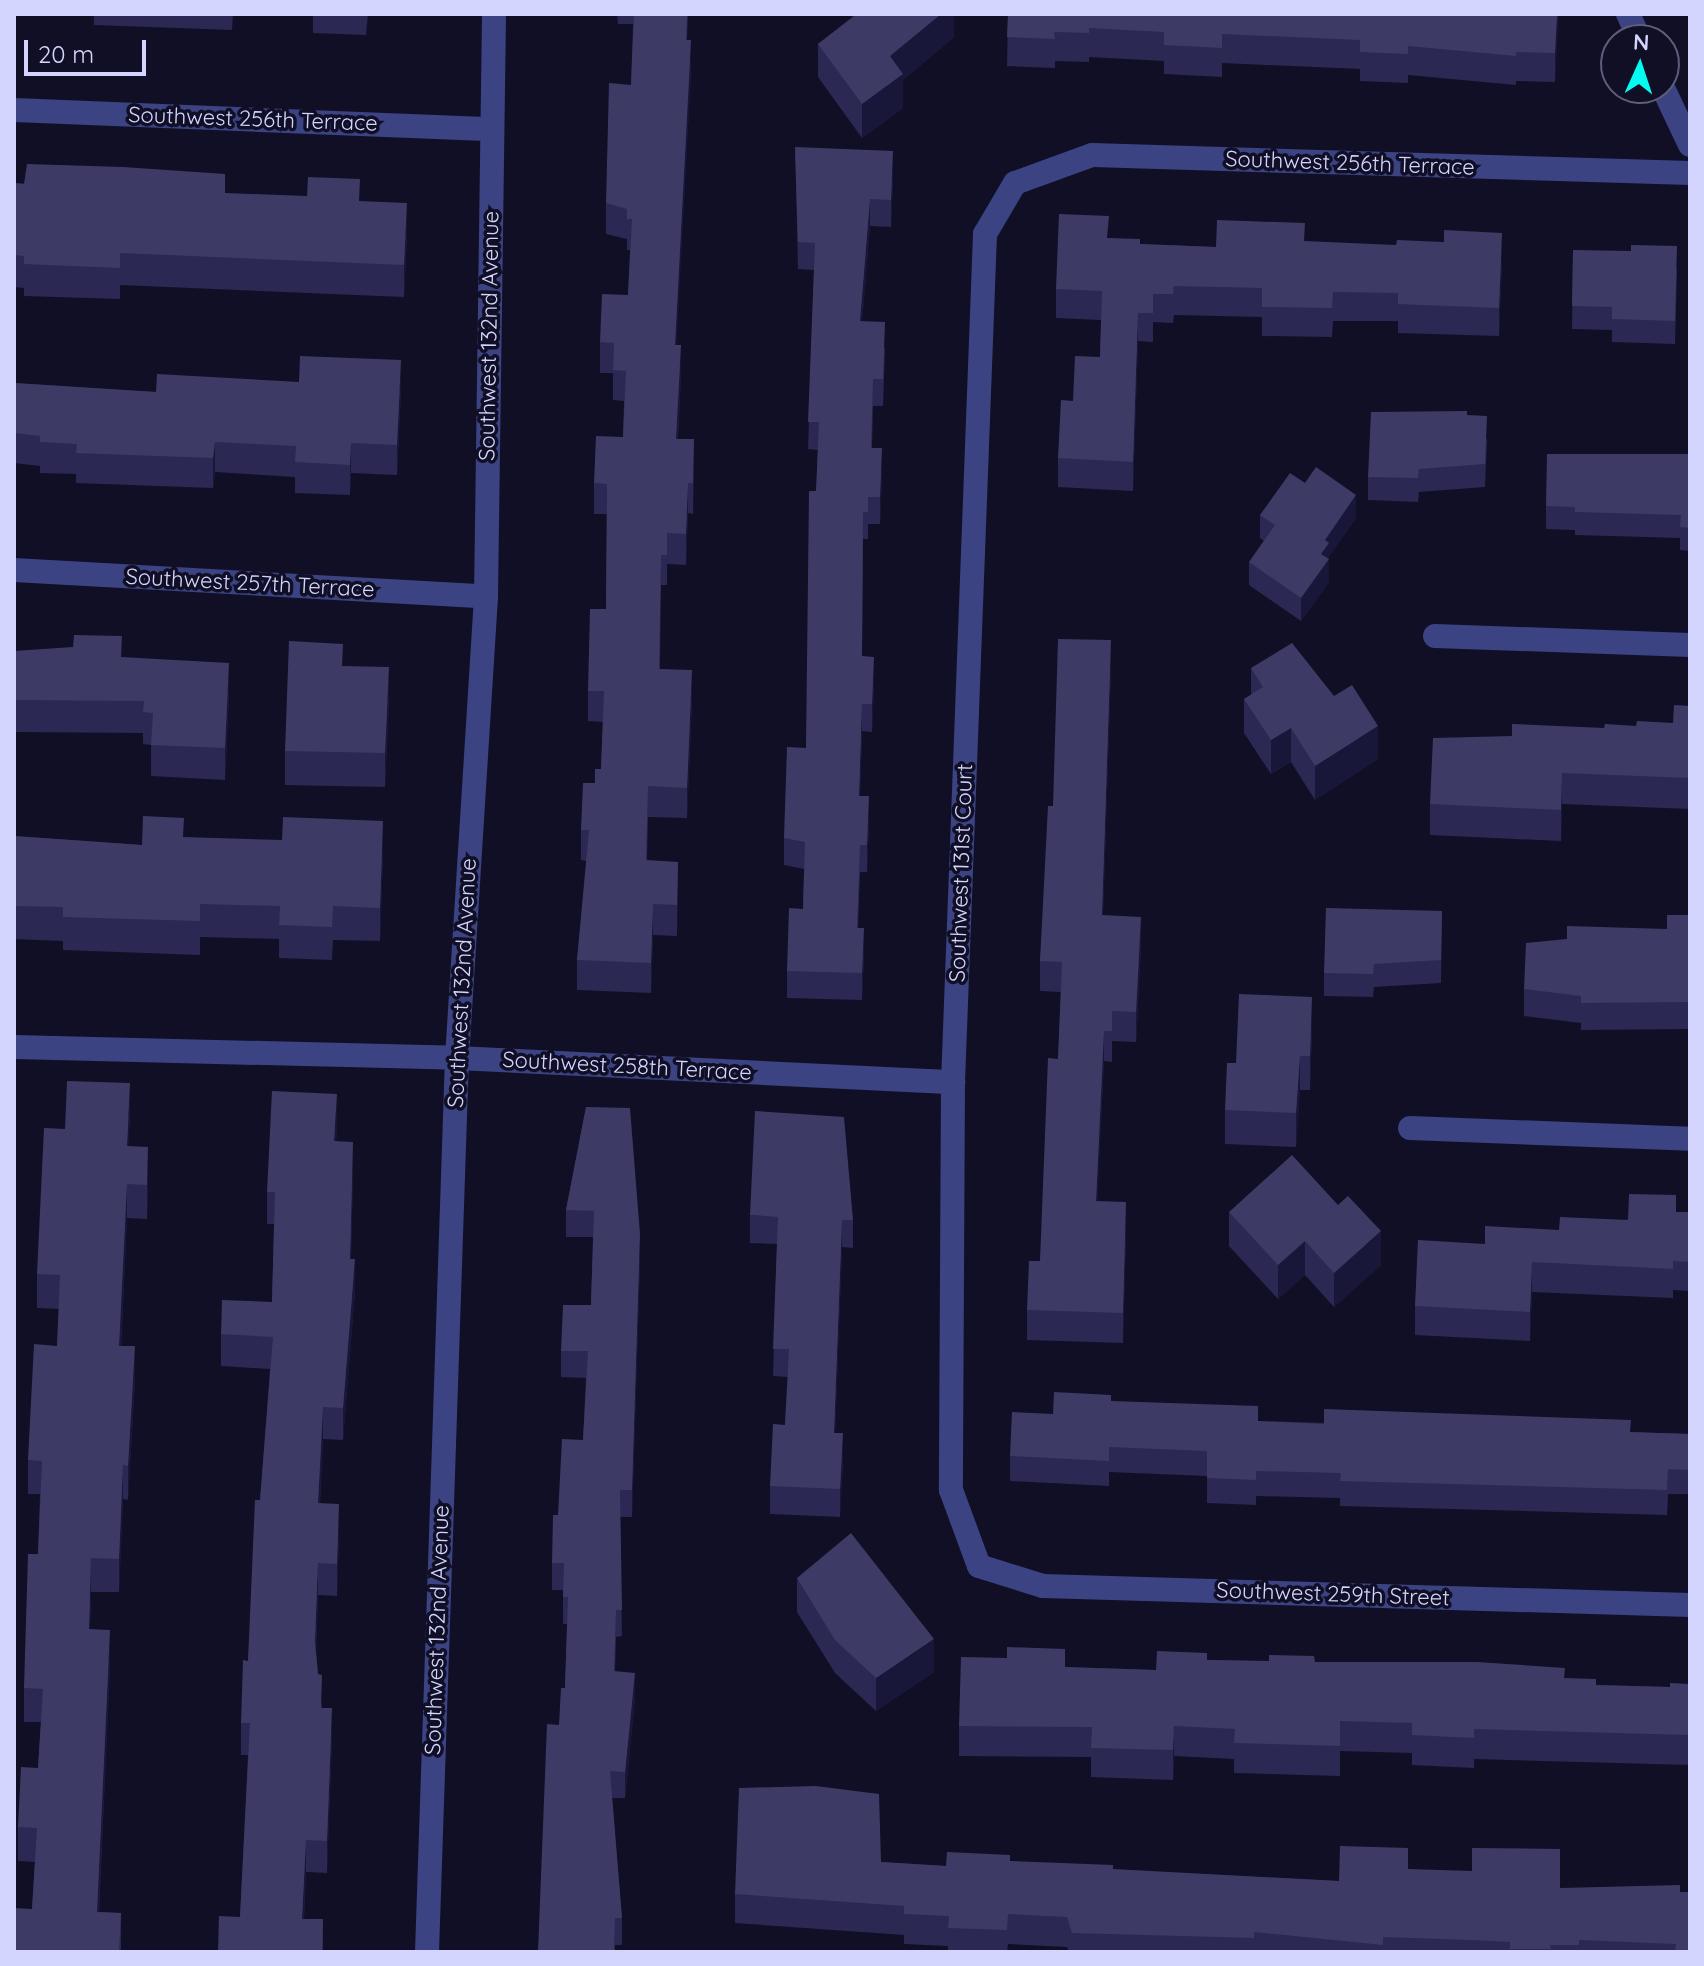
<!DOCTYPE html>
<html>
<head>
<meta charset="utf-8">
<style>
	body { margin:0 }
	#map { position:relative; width:1704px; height:1966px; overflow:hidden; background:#100f25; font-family:Quicksand,sans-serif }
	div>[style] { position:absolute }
	.minor>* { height:24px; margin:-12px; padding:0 12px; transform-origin:12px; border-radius:12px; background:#3b4383 }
	.wall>* { inset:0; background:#2b2853 }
	.shaded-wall>* { inset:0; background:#181639 }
	.building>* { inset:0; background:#3d3b65 }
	span { translate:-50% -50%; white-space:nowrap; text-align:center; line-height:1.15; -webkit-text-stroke:7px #100f25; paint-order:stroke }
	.street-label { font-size:22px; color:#d4d5fe }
	.frame { position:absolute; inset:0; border:16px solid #d4d5fe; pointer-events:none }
	.north { position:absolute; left:1600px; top:24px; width:80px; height:80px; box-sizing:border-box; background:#100f25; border:2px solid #5e5e7c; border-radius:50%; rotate:3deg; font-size:22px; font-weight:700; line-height:32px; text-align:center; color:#d4d5fe }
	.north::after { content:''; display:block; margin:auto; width:28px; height:36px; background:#04fbef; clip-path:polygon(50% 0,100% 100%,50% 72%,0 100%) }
	.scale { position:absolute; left:24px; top:40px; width:122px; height:36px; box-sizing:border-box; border:4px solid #d4d5fe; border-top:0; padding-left:10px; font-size:24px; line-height:28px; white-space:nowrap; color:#d4d5fe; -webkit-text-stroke:6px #100f25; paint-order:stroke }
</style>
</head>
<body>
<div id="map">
	<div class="minor">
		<div style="left:1628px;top:14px;width:29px;rotate:65deg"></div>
		<div style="left:1663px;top:88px;width:63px;rotate:64.7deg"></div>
		<div style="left:14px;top:110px;width:478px;rotate:2.3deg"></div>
		<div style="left:1690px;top:173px;width:598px;rotate:-178.28deg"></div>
		<div style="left:1092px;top:155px;width:82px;rotate:160deg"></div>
		<div style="left:1015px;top:183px;width:59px;rotate:120.5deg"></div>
		<div style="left:985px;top:234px;width:849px;rotate:92.16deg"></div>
		<div style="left:953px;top:1082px;width:408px;rotate:90.3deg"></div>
		<div style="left:951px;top:1490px;width:81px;rotate:69.8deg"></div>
		<div style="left:979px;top:1566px;width:67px;rotate:17.4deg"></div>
		<div style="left:1043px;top:1586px;width:647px;rotate:1.68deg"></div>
		<div style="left:14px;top:570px;width:473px;rotate:3.2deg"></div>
		<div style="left:1435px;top:636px;width:255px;rotate:2deg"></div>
		<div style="left:14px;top:1047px;width:443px;rotate:1.4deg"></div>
		<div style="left:457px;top:1058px;width:497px;rotate:2.8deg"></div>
		<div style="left:1410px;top:1128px;width:280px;rotate:2.2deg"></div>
		<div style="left:427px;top:1952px;width:895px;rotate:-88.08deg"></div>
		<div style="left:457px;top:1058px;width:463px;rotate:-86.4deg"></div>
		<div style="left:486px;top:596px;width:582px;rotate:-89.21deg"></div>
	</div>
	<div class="wall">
		<div style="clip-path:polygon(94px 14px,233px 14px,232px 30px,94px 25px)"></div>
		<div style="clip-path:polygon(295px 14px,368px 14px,366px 35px,313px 33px,313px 15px)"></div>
		<div style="clip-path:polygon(617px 14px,688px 14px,687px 40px,691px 71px,676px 345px,681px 376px,678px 439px,694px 470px,693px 514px,688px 513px,686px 565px,667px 564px,667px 585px,661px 585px,660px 669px,692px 700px,687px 818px,648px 817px,647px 861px,678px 862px,677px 936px,653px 935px,651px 993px,577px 990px,577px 960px,587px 861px,581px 860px,581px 830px,595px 783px,601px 769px,603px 722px,588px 721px,588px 691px,606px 609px,607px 514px,594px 514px,594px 483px,623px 437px,624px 401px,613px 400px,613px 373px,600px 373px,600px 342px,628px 295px,630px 250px,627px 250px,627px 239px,606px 234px,606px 203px,631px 85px,633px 24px,618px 24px)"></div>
		<div style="clip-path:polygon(856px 14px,954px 14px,954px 37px,903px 80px,903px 108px,862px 138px,818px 77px,818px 44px)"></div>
		<div style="clip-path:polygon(1008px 14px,1558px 14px,1555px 82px,1516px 81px,1516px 85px,1408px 75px,1408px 83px,1360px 81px,1360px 69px,1222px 63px,1222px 77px,1164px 74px,1164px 61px,1089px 57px,1089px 62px,1055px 61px,1055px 68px,1007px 66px)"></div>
		<div style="clip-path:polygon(795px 147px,893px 178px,891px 227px,870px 226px,862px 321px,885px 349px,883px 406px,873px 406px,872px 448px,882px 475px,880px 524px,868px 524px,868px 539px,863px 539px,862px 656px,874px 684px,872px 732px,862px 731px,860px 796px,869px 823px,867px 872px,860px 872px,858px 928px,864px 955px,862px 1000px,787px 998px,787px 971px,803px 909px,804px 869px,784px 865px,784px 838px,806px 748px,818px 450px,808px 449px,814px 270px,798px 269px)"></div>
		<div style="clip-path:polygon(14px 183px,360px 201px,407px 235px,404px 297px,120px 285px,120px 299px,24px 296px,24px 288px,14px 287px)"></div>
		<div style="clip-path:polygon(1109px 238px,1140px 244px,1216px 247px,1305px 241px,1502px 262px,1499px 336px,1398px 333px,1398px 321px,1333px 321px,1332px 337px,1262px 336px,1262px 317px,1174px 315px,1173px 323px,1153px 322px,1153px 342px,1138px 341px,1133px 491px,1058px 487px,1058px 458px,1073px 401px,1100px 357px,1101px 320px,1056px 318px,1056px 289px)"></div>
		<div style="clip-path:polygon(1573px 250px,1677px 269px,1675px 344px,1612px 342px,1612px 330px,1572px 329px)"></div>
		<div style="clip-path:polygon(14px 383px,156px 392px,401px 390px,397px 475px,351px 473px,350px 495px,295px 493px,295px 477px,215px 472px,213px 488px,76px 483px,76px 474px,40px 473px,40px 466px,14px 463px)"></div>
		<div style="clip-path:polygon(1487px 439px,1485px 487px,1419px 492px,1418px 502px,1368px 500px,1368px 477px)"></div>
		<div style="clip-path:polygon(1690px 454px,1690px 551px,1680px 550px,1680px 538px,1575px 535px,1575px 530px,1546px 529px,1546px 506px)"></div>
		<div style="clip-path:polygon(1260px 515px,1356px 518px,1329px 556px,1329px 582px,1301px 621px,1249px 585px,1249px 562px,1264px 541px,1260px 538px)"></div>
		<div style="clip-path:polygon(14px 651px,122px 657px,229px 694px,225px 780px,151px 776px,151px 745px,143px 744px,143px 733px,14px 732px)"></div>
		<div style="clip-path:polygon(343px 666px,389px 701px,385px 787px,285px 785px,285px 751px)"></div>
		<div style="clip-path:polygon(1251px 668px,1378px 759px,1315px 800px,1291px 762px,1271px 774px,1244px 733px,1244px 699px,1251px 695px)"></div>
		<div style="clip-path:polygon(1111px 670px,1103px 915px,1141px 947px,1136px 1042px,1112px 1041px,1112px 1062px,1104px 1061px,1097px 1201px,1126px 1232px,1123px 1343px,1027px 1340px,1027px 1310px,1040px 1261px,1058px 1059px,1061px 992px,1040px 991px,1040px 961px,1053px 806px)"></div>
		<div style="clip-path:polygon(1690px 706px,1690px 809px,1562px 804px,1561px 841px,1430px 835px,1430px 804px,1512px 736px,1673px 723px)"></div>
		<div style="clip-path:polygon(14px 836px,142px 845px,383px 855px,380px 941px,333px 940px,332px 960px,279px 958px,279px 939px,200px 937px,200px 955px,63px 950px,63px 941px,14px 939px)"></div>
		<div style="clip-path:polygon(1442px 911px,1441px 983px,1374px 987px,1373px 997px,1324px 996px,1324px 973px)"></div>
		<div style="clip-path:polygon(1690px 915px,1690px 1029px,1581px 1030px,1581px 1023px,1524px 1016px,1524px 989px,1667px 929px)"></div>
		<div style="clip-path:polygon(1312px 1031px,1310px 1090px,1300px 1090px,1296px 1147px,1225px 1144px,1225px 1110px,1236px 1063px)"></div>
		<div style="clip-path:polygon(586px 1107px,640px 1261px,632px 1517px,620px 1517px,622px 1636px,616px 1637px,615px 1672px,635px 1699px,625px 1798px,612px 1798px,622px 1918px,622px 1945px,615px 1945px,615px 1952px,538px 1952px,559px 1725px,565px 1688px,567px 1624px,563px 1624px,563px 1590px,552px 1590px,552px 1563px,558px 1515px,583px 1440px,586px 1378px,561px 1377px,561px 1351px,591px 1305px,593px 1237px,566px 1237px,566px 1210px)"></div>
		<div style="clip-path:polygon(130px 1117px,128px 1146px,148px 1181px,147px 1219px,127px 1218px,121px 1346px,135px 1380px,128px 1500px,123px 1499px,119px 1592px,91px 1592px,90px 1629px,110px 1664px,99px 1912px,121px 1913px,121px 1952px,14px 1952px,32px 1909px,35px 1862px,18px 1861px,18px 1827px,38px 1768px,41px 1722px,24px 1722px,24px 1688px,38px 1554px,40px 1494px,28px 1494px,28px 1460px,57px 1346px,59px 1309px,37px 1308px,37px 1274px,65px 1129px)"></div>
		<div style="clip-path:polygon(337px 1126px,336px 1141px,353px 1174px,351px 1259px,355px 1291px,343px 1440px,323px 1439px,320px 1503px,339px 1536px,337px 1596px,318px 1595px,316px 1653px,318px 1674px,322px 1708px,332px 1740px,327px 1873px,306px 1872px,304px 1919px,323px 1919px,323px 1952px,218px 1952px,240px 1917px,248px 1755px,241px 1755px,241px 1723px,248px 1661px,270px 1369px,221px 1366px,221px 1334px,272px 1302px,274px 1224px,267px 1224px,267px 1192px)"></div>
		<div style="clip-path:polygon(1338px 1205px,1381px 1265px,1334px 1307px,1305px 1275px,1278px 1299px,1229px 1246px,1229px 1212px)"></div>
		<div style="clip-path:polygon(1676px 1212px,1690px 1212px,1690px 1291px,1673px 1290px,1673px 1298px,1532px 1292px,1530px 1341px,1415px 1335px,1415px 1306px,1485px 1244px,1559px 1230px)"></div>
		<div style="clip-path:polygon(750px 1215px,853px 1220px,853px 1248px,842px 1247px,835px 1433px,843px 1461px,840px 1517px,770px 1514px,770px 1486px,785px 1425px,788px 1377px,773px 1376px,777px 1244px,750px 1243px)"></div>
		<div style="clip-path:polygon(1111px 1401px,1258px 1421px,1690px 1434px,1690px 1494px,1668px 1494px,1667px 1515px,1340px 1506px,1340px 1498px,1256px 1496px,1256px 1505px,1207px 1503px,1207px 1476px,1109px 1472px,1109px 1486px,1010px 1481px,1010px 1456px,1053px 1414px)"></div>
		<div style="clip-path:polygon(797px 1578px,934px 1672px,876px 1711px,835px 1673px,797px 1612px)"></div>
		<div style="clip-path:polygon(1007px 1658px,1065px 1667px,1156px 1670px,1207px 1660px,1315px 1662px,1565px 1678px,1596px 1685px,1670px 1687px,1690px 1684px,1690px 1765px,1474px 1759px,1474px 1768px,1412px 1765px,1412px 1753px,1340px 1751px,1340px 1776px,1234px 1773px,1234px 1759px,1174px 1756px,1173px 1780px,1091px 1777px,1091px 1757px,959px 1756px,959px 1726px)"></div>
		<div style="clip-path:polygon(1010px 1861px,1113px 1870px,1339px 1881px,1408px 1869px,1560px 1888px,1680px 1892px,1690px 1952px,1069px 1952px,1067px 1947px,1008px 1944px,1007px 1952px,948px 1952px,948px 1946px,904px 1944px,904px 1935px,735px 1923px,735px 1894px,881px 1862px,946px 1866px)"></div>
	</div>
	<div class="shaded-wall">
		<div style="clip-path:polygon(941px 14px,954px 14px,954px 37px,903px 80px,903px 108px,862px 138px,862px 104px,890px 56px)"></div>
		<div style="clip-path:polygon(1557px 14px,1558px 28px,1555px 82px,1555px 53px)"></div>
		<div style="clip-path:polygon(691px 40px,691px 71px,675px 375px,675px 345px)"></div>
		<div style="clip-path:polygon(893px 151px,893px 178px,891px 227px,891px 200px)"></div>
		<div style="clip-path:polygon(870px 199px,870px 226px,860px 348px,860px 321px)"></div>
		<div style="clip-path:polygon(407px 203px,407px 235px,404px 297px,404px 265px)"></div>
		<div style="clip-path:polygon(1502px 233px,1502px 262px,1499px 336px,1499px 308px)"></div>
		<div style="clip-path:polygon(1138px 313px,1138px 341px,1133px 491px,1133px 462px)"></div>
		<div style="clip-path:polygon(681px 345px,681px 376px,676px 469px,676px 439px)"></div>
		<div style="clip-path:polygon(401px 360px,401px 390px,397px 475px,397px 445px)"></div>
		<div style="clip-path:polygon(694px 439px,694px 470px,693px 514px,693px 483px)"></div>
		<div style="clip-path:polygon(215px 442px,215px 472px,213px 488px,213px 458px)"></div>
		<div style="clip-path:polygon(351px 443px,351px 473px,350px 495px,350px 465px)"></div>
		<div style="clip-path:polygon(882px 448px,882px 475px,880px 524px,880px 497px)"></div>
		<div style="clip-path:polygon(688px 483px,688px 513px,686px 565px,686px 534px)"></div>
		<div style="clip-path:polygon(1356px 495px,1356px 518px,1329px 556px,1329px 582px,1301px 621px,1301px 598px,1321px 554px,1325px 540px)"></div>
		<div style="clip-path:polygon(1111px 640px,1111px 670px,1102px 945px,1102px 915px)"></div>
		<div style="clip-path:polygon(874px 657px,874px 684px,872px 732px,872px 704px)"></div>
		<div style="clip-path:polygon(229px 663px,229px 694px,225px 780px,225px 748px)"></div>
		<div style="clip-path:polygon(389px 667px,389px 701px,385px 787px,385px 753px)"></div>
		<div style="clip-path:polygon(692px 670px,692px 700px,687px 818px,687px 788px)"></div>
		<div style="clip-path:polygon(862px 704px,862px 731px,859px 823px,859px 796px)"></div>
		<div style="clip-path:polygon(1378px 726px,1378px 759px,1315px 800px,1315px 766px)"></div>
		<div style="clip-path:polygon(1291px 728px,1291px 762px,1271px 774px,1271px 740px)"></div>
		<div style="clip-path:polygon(1562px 773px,1562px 804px,1561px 841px,1561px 810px)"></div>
		<div style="clip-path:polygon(869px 796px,869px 823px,867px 872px,867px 845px)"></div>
		<div style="clip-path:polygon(383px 821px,383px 855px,380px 941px,380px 908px)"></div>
		<div style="clip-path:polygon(653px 904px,653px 935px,651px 993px,651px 963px)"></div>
		<div style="clip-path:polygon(1141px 917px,1141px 947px,1136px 1042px,1136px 1012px)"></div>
		<div style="clip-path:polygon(864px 928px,864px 955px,862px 1000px,862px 973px)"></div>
		<div style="clip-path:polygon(1312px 997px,1312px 1031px,1310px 1090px,1310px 1056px)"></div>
		<div style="clip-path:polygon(1104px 1031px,1104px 1061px,1096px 1231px,1096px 1201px)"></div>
		<div style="clip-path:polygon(1300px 1056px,1300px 1090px,1296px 1147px,1296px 1113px)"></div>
		<div style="clip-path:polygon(130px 1083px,130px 1117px,127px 1180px,127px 1146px)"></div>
		<div style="clip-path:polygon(337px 1094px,337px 1126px,334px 1173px,334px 1141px)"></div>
		<div style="clip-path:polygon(353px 1142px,353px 1174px,350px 1291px,350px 1259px)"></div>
		<div style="clip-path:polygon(148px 1147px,148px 1181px,147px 1219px,147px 1185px)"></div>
		<div style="clip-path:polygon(127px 1184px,127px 1218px,119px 1380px,119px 1346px)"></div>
		<div style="clip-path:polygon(1126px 1202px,1126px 1232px,1123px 1343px,1123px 1313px)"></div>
		<div style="clip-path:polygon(842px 1220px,842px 1247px,834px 1461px,834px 1433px)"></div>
		<div style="clip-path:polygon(1381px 1231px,1381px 1265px,1334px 1307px,1334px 1273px)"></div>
		<div style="clip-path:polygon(640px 1234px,640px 1261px,632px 1517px,632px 1490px)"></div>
		<div style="clip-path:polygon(1305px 1241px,1305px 1275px,1278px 1299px,1278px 1265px)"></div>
		<div style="clip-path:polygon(355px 1259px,355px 1291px,343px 1440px,343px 1408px)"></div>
		<div style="clip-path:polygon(1532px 1262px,1532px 1292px,1530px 1341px,1530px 1312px)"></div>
		<div style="clip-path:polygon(135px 1346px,135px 1380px,128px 1500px,128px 1466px)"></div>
		<div style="clip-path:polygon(323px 1407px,323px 1439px,318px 1535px,318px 1503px)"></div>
		<div style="clip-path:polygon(843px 1433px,843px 1461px,840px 1517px,840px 1489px)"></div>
		<div style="clip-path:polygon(123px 1465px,123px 1499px,119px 1592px,119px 1559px)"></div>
		<div style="clip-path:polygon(339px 1504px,339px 1536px,337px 1596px,337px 1564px)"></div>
		<div style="clip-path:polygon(91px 1558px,91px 1592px,89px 1662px,89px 1629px)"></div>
		<div style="clip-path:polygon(318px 1563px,318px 1595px,315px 1673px,315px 1641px)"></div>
		<div style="clip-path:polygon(110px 1630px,110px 1664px,97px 1946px,97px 1912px)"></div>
		<div style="clip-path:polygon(934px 1639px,934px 1672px,876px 1711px,876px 1678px)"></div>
		<div style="clip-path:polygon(635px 1673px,635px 1699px,625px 1798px,625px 1772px)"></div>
		<div style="clip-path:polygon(332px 1708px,332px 1740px,327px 1873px,327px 1841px)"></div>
		<div style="clip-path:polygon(1174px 1726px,1174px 1756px,1173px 1780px,1173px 1750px)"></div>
		<div style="clip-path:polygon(306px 1840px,306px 1872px,302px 1951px,302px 1919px)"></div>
	</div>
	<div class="building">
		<div style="clip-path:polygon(634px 14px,687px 14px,686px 40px,691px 40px,675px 345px,681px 345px,676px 439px,694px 439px,693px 483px,688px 483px,686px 534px,667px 533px,667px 555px,661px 555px,659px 669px,692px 670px,687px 788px,648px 786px,646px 860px,678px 862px,677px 905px,653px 904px,651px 963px,577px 960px,589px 830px,581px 830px,583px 783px,595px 783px,595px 769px,601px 769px,604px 691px,588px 691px,590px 609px,606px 609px,607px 484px,594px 483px,596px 436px,623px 437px,626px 371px,613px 370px,614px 343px,600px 342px,602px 294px,628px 295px,632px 219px,627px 219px,627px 209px,606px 203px,609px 83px,631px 85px)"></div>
		<div style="clip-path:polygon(857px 14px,941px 14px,890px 56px,903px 74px,862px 104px,818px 44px)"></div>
		<div style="clip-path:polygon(1008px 14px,1557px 14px,1555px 53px,1516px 52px,1516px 56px,1408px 46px,1408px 54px,1360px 52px,1360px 40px,1222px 34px,1222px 48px,1164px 45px,1164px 32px,1089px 28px,1089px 33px,1054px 32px,1055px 39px,1007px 37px)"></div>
		<div style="clip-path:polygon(795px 147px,893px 151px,891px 200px,870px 199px,860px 321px,885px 322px,883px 379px,873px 379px,871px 448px,882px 448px,880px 497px,868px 497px,868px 512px,863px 512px,862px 656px,874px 657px,872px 704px,862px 704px,859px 796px,869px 796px,867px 845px,860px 845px,857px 928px,864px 928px,862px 973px,787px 971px,789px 908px,803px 909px,805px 842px,784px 838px,787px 747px,806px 748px,809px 491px,816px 491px,819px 422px,808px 422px,815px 243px,798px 242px)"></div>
		<div style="clip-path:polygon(27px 164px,123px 167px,225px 174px,225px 193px,307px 196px,308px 177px,360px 179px,359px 201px,407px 203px,404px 265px,120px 253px,120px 268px,24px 264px,24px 256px,14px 255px,14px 183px,24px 184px)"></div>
		<div style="clip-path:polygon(1059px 214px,1109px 216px,1107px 238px,1140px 239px,1140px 244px,1216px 247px,1217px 220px,1305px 223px,1304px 241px,1396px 245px,1397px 240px,1444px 242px,1444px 230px,1502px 233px,1499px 308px,1398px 304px,1398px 293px,1333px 292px,1332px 308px,1262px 307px,1262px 288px,1174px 286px,1173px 294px,1153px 294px,1153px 313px,1138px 313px,1133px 462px,1058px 458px,1061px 400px,1073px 401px,1075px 356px,1100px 357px,1102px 291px,1056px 289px)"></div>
		<div style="clip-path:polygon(1631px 245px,1677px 246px,1675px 321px,1612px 319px,1612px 307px,1572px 306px,1573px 250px,1631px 251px)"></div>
		<div style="clip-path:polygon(300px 356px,401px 360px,397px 445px,351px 443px,350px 465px,295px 462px,296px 446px,215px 442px,213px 458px,76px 453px,77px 444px,40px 442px,40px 436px,14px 433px,14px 383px,156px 392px,157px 374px,299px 382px)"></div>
		<div style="clip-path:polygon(1467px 411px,1467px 415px,1487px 416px,1485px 464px,1419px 469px,1418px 478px,1368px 477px,1371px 412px)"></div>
		<div style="clip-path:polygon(1547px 454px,1690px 454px,1690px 528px,1680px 527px,1681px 515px,1575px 512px,1575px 507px,1546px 506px)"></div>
		<div style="clip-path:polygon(1316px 467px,1356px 495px,1325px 540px,1329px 543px,1321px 554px,1329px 559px,1301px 598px,1249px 562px,1275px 525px,1260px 515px,1290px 473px,1305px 483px)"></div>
		<div style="clip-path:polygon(74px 635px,122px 636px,121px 657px,229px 663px,225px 748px,151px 745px,153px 713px,143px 712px,144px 701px,14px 700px,14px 651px,73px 647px)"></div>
		<div style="clip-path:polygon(1058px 639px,1111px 640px,1102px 915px,1141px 917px,1136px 1012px,1112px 1011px,1112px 1031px,1104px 1031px,1096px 1201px,1126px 1202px,1123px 1313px,1027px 1310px,1029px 1261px,1040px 1261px,1048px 1058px,1058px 1059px,1062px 962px,1040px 961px,1048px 806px,1053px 806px)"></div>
		<div style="clip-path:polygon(289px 641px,343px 644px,342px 666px,389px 667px,385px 753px,285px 751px)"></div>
		<div style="clip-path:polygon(1292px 643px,1334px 696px,1352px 685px,1378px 726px,1315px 766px,1291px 728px,1271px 740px,1244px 699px,1263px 687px,1251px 668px)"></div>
		<div style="clip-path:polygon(1674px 705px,1690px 706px,1690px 778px,1562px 773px,1561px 810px,1430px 804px,1433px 738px,1512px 736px,1512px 724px,1604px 728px,1605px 724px,1636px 726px,1637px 721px,1673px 723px)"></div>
		<div style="clip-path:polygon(143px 816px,184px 818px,183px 837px,282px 840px,283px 817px,383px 821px,380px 908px,333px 906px,332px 927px,279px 925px,280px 906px,200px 904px,200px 921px,63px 917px,63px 907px,14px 906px,14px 836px,142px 845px)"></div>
		<div style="clip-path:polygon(1326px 908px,1442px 911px,1441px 960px,1374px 964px,1373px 974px,1324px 973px)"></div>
		<div style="clip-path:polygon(1667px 915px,1690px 915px,1690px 1002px,1581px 1003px,1581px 996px,1524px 989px,1526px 943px,1567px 939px,1567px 926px,1667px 929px)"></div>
		<div style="clip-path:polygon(1239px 994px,1312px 997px,1310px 1056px,1300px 1056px,1296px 1113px,1225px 1110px,1227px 1063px,1236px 1063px)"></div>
		<div style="clip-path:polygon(67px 1081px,130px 1083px,127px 1146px,148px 1147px,147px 1185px,127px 1184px,119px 1346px,135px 1346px,128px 1466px,123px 1465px,119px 1559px,91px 1558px,89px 1629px,110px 1630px,97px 1912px,121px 1913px,119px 1952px,14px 1952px,15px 1908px,32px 1909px,37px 1828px,18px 1827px,21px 1767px,38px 1768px,43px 1689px,24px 1688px,28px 1554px,38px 1554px,42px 1461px,28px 1460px,34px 1344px,57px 1346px,60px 1275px,37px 1274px,44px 1128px,65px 1129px)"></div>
		<div style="clip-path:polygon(272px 1091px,337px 1094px,334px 1141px,353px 1142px,350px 1259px,355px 1259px,343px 1408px,323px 1407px,318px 1503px,339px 1504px,337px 1564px,318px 1563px,315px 1641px,318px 1674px,322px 1675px,321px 1708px,332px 1708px,327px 1841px,306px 1840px,302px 1919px,323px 1919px,322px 1952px,218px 1952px,219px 1916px,240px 1917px,250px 1723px,241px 1723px,243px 1660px,248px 1661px,255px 1500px,260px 1500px,273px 1337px,221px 1334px,222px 1300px,272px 1302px,275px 1192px,267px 1192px)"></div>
		<div style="clip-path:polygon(586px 1107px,630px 1108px,640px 1234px,632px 1490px,620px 1490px,622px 1610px,616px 1610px,614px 1671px,635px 1673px,625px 1772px,610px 1771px,622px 1918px,615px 1918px,614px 1952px,538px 1952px,547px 1724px,559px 1725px,561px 1688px,565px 1688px,568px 1597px,563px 1597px,564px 1563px,552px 1563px,553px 1515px,558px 1515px,562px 1439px,583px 1440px,588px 1351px,561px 1351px,563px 1305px,591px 1305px,594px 1211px,566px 1210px)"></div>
		<div style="clip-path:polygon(755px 1111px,844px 1117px,853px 1220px,842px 1220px,834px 1433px,843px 1433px,840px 1489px,770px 1486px,773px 1424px,785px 1425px,789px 1349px,773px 1349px,778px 1217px,750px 1215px)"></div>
		<div style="clip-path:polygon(1292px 1155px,1338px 1205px,1348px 1196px,1381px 1231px,1334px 1273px,1305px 1241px,1278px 1265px,1229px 1212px)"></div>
		<div style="clip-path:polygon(1629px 1194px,1676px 1195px,1676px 1212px,1690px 1212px,1690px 1262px,1673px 1261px,1673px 1269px,1532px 1262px,1530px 1312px,1415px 1306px,1418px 1240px,1485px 1244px,1485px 1226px,1559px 1230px,1560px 1217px,1628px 1220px)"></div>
		<div style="clip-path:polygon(1054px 1392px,1111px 1395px,1111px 1401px,1258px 1406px,1258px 1421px,1324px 1424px,1324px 1409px,1631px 1420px,1630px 1432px,1690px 1434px,1690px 1470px,1668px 1469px,1667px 1490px,1340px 1481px,1341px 1473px,1256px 1471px,1256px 1480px,1207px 1478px,1207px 1451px,1109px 1447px,1109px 1461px,1010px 1456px,1012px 1412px,1053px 1414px)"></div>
		<div style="clip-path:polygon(851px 1533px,934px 1639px,876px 1678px,835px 1640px,797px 1578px)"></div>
		<div style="clip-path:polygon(1007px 1647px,1065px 1649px,1065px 1667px,1156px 1670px,1157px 1651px,1207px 1653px,1207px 1660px,1269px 1661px,1269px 1655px,1314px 1656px,1315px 1662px,1477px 1662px,1565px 1668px,1564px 1678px,1596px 1679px,1596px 1685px,1670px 1687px,1670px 1683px,1690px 1684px,1690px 1735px,1474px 1729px,1474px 1738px,1412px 1735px,1412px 1723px,1340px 1721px,1340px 1746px,1234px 1743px,1235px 1729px,1174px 1726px,1173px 1750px,1091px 1748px,1092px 1727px,959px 1726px,961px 1657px,1007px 1658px)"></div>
		<div style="clip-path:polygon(816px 1786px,879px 1794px,881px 1862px,946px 1866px,947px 1852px,1010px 1855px,1010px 1861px,1113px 1865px,1113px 1869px,1339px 1881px,1340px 1846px,1408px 1848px,1408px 1869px,1472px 1871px,1472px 1848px,1560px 1849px,1560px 1888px,1680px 1885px,1680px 1892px,1690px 1892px,1690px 1952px,1675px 1952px,1676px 1944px,1579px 1940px,1579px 1945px,1550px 1945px,1551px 1949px,1510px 1949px,1510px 1942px,1471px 1940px,1383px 1937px,1383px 1945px,1254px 1932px,1254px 1938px,1072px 1933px,1067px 1917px,1008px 1914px,1007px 1930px,948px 1928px,949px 1916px,904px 1914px,904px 1906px,735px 1894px,739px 1788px)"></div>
	</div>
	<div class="street-label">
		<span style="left:253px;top:119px;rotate:2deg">Southwest 256th Terrace</span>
		<span style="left:1350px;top:163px;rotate:2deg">Southwest 256th Terrace</span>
		<span style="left:489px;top:336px;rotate:-89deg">Southwest 132nd Avenue</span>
		<span style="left:250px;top:583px;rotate:3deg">Southwest 257th Terrace</span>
		<span style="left:961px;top:873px;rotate:-88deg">Southwest 131st Court</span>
		<span style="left:462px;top:983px;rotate:-87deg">Southwest 132nd Avenue</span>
		<span style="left:627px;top:1066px;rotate:3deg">Southwest 258th Terrace</span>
		<span style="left:1333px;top:1594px;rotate:2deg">Southwest 259th Street</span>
		<span style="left:437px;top:1630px;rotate:-88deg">Southwest 132nd Avenue</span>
	</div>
	<div class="frame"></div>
	<div class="north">N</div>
	<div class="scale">20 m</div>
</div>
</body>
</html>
